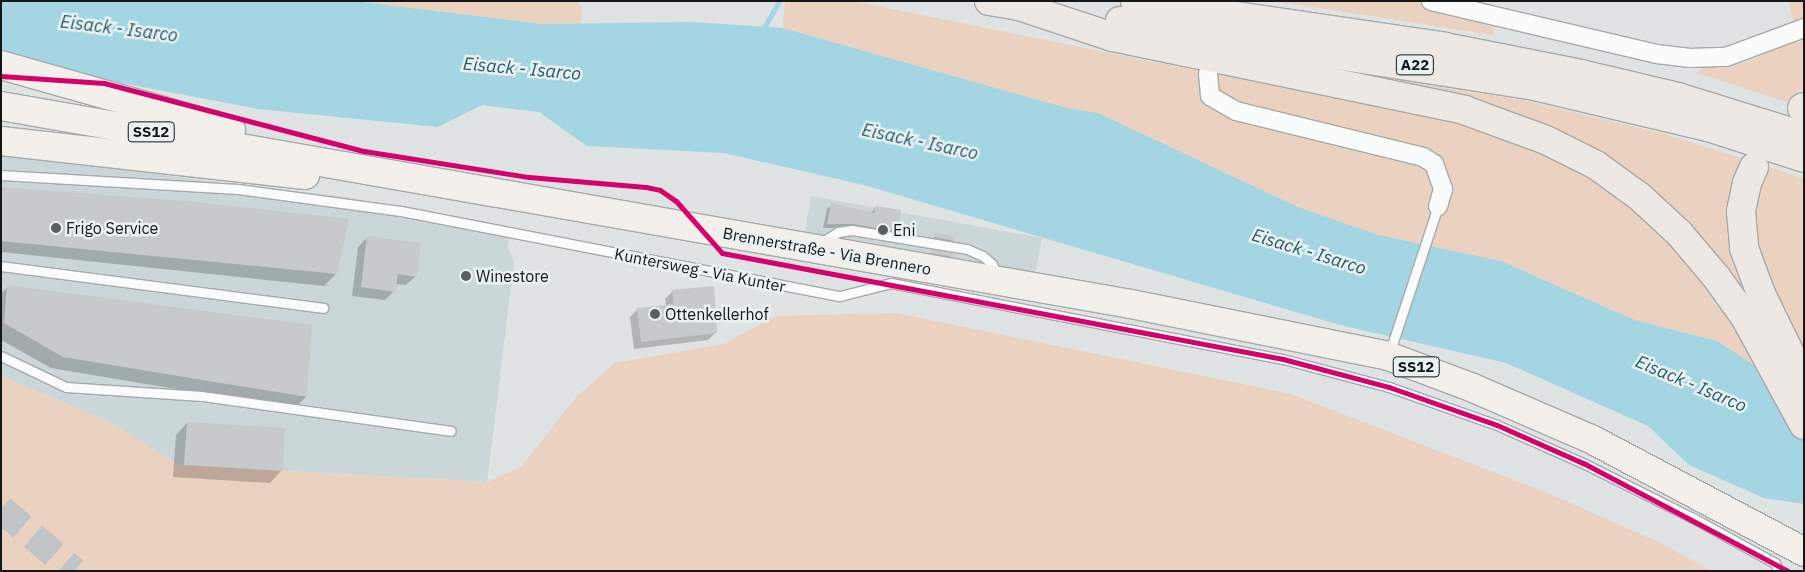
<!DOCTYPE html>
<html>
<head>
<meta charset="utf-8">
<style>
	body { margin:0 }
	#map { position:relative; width:1805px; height:572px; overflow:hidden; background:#dfe3e3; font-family:"IBM Plex Sans",sans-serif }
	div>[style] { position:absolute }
	.built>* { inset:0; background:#cbd6d8 }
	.green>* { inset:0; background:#ebd1c0 }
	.water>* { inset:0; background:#a3d6e2 }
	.shadow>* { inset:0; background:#0003 }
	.stream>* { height:5px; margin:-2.5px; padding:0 2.5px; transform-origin:2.5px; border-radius:2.5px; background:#a3d6e2 }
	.building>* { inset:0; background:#c7caca }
	.primary-tunnel>* { height:28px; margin-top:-14px; transform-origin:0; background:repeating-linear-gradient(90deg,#c1c4c4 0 28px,transparent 0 42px) }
	.roads { filter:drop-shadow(1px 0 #a6a9a9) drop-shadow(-1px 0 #a6a9a9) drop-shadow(0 1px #a6a9a9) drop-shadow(0 -1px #a6a9a9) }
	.lane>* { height:9px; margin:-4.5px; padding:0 4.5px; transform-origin:4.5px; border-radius:4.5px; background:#fafbfb }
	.street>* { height:18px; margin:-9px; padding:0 9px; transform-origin:9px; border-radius:9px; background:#fafbfb }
	.primary>* { height:28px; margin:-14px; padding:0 14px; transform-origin:14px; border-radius:14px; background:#f3f0ec }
	.highway>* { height:28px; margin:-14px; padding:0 14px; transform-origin:14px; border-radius:14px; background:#eee8e4 }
	.cycleway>* { height:5px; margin:-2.5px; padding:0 2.5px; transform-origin:2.5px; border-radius:2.5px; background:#d6006c }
	.dots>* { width:14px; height:14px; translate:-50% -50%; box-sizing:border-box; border:2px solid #eaf1f3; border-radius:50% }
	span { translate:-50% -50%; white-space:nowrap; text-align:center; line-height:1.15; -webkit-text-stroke:5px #eaf1f3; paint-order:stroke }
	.shield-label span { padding:1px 4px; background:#eaf1f3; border:1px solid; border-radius:4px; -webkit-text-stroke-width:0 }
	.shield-label { font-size:15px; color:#141617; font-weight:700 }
	.poi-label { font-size:16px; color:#141617 }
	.left { translate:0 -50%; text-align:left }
	.street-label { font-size:16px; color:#141617 }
	.water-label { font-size:18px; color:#1f5a66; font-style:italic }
	.frame { position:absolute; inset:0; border:2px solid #141617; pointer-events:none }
</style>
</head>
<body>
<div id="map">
	<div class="built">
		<div style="clip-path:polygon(1px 149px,171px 176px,346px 197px,510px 230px,508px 248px,514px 262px,487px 482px,178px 465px,112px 423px,1px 376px)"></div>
		<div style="clip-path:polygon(811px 196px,1042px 238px,1034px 279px,804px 237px)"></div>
	</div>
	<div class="green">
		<div style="clip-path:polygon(354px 1px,577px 1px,582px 7px,581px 23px,542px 24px)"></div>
		<div style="clip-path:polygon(785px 1px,853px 1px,1208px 73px,1273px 81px,1460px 121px,1554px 154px,1596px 179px,1635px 208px,1707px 280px,1762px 370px,1717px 341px,1635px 320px,1501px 261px,1379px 235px,1298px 207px,1098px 113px,1067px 108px,783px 28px)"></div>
		<div style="clip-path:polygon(1274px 1px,1480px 1px,1499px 7px,1493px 35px)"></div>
		<div style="clip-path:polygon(1791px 1px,1804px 1px,1804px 18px,1794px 23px,1789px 5px)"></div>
		<div style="clip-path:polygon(1804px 38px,1804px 87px,1787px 102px,1697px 73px,1703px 67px,1740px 64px)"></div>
		<div style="clip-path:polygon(1394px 80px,1522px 100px,1665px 134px,1747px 160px,1760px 318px,1663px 204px)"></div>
		<div style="clip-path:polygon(1766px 166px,1804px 179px,1804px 349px,1791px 330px,1767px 278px,1757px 246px,1753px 225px,1755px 205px)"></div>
		<div style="clip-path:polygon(896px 313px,1291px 394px,1550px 494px,1658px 542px,1712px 571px,1px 571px,1px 376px,112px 423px,178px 465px,487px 482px,522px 466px,576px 397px,615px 363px,724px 344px,776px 316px)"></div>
	</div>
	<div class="water">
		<div style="clip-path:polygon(1px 1px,354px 1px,542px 24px,692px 22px,783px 28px,1067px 108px,1098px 113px,1298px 207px,1379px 235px,1501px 261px,1635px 320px,1717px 341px,1762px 370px,1804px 375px,1804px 504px,1764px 498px,1689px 465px,1648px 426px,1506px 363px,1340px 325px,864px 185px,724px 153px,587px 146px,539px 112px,482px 105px,438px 127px,258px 109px,53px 70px,1px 53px)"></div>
	</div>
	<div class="shadow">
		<div style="clip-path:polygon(1px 188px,336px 274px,324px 286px,1px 252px)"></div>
		<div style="clip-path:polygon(832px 205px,871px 213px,876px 207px,900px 211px,899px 233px,895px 236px,848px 228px,823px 228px,827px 209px)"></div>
		<div style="clip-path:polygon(935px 235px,953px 240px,950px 243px,932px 240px)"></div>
		<div style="clip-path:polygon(368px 237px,416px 276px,406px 285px,395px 284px,394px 291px,385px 300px,352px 296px,358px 247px)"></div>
		<div style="clip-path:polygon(932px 251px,951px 256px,948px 259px,929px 256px)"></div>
		<div style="clip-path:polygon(8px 287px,310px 326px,306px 397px,294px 409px,51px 368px,1px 340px,1px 293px)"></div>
		<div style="clip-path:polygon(673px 291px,716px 332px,708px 340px,634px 349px,630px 317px,638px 309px,666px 306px,665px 299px)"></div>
		<div style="clip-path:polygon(187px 423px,281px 471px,270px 483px,173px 477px,176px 435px)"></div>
	</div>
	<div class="stream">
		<div style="left:762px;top:31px;width:34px;rotate:-60deg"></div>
	</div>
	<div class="building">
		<div style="clip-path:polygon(1px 187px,185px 201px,349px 219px,337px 274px,1px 241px)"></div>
		<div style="clip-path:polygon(831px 203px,874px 213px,876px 206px,901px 210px,899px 231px,901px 232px,853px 224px,827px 224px)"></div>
		<div style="clip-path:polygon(934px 233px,955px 236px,954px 241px,934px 237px)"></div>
		<div style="clip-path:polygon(367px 236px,421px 243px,417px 277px,398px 274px,395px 292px,361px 287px)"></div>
		<div style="clip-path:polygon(932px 249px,952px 253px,952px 257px,931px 253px)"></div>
		<div style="clip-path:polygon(7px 285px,312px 325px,307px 397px,63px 357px,4px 323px)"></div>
		<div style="clip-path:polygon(714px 286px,717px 333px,641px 342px,637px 308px,674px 304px,672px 290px)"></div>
		<div style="clip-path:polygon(187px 422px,285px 428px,283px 471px,184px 465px)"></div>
	</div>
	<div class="primary-tunnel">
		<div style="left:1px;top:509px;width:96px;rotate:40.3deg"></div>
	</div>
	<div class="roads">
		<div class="lane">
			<div style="left:1px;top:175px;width:237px;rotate:3.4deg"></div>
			<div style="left:238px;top:189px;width:164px;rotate:7.7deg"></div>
			<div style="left:401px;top:211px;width:447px;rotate:11deg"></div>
			<div style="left:840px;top:296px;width:53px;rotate:-14.3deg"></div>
			<div style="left:891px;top:283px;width:399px;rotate:11deg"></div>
			<div style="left:1283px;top:359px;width:110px;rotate:14.8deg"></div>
			<div style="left:1389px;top:387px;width:114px;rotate:19.4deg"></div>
			<div style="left:1497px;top:425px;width:96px;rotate:23.9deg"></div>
			<div style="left:1585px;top:464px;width:121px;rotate:26.6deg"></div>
			<div style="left:1693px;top:518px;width:94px;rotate:28.8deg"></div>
			<div style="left:1775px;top:563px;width:9px;rotate:69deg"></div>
			<div style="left:825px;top:246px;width:7px;rotate:-74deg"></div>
			<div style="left:827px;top:239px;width:13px;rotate:-32deg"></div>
			<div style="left:838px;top:232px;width:14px;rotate:-8deg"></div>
			<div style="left:852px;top:230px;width:117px;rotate:9.4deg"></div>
			<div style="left:967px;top:249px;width:17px;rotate:24deg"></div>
			<div style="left:983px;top:256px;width:12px;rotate:42deg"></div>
			<div style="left:992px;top:264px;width:13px;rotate:72deg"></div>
			<div style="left:1px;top:266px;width:325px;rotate:7.4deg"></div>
			<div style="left:1389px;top:354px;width:156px;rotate:-71.7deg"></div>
			<div style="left:1px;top:356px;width:72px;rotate:25.5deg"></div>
			<div style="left:66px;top:387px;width:136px;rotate:3.8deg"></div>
			<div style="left:202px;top:396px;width:251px;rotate:8deg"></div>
		</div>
		<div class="street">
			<div style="left:1431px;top:1px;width:232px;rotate:13.2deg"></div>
			<div style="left:1657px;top:54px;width:33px;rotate:7deg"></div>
			<div style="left:1690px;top:58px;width:36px;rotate:-2deg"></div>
			<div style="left:1726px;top:57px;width:83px;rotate:-20.4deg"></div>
			<div style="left:1208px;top:73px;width:23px;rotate:85deg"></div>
			<div style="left:1210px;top:96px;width:30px;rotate:30deg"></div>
			<div style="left:1236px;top:111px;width:193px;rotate:13.8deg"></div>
			<div style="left:1423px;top:157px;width:13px;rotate:32deg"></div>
			<div style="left:1434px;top:164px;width:27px;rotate:70deg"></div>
			<div style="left:1443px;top:189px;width:18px;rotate:106deg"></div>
		</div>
		<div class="primary">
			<div style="left:1px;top:65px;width:239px;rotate:15.8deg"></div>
			<div style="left:1px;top:106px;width:1147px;rotate:9.94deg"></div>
			<div style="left:1131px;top:304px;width:262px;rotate:11.4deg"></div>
			<div style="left:1388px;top:356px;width:91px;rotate:20.6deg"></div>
			<div style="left:1473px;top:388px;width:129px;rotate:23.4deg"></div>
			<div style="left:1591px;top:439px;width:241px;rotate:27.9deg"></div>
			<div style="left:1px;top:141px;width:306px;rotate:6.4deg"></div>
		</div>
		<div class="highway">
			<div style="left:989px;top:1px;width:50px;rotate:9.3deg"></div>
			<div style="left:1135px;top:1px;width:313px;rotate:8.4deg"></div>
			<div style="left:1445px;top:47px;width:139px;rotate:11.2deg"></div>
			<div style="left:1581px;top:74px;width:100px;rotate:13.3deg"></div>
			<div style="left:1678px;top:97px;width:132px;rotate:17.2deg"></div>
			<div style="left:1019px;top:6px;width:99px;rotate:18.3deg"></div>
			<div style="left:1113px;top:37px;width:359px;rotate:11.7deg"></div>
			<div style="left:1464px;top:110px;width:87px;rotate:20.1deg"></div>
			<div style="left:1546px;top:140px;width:56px;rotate:26.6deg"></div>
			<div style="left:1596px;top:165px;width:54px;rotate:36deg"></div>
			<div style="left:1640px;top:197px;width:53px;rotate:42.7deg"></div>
			<div style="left:1679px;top:233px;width:59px;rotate:49.8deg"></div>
			<div style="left:1717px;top:278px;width:48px;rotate:54.3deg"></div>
			<div style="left:1745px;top:317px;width:123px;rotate:61.4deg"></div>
			<div style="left:1120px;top:21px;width:419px;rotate:8.9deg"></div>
			<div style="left:1534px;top:86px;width:179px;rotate:13.3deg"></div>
			<div style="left:1708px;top:127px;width:101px;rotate:17.9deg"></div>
			<div style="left:1802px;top:108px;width:2px;rotate:-27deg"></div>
			<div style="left:1754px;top:167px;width:17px;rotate:114deg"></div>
			<div style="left:1747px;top:183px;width:29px;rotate:102deg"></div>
			<div style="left:1741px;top:211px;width:37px;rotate:85deg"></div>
			<div style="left:1744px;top:248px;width:49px;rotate:69.7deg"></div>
			<div style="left:1761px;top:294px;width:98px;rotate:64deg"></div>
		</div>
	</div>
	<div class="cycleway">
		<div style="left:1px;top:76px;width:103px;rotate:3.9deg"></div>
		<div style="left:104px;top:83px;width:269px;rotate:14.7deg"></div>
		<div style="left:364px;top:151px;width:167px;rotate:9deg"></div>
		<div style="left:529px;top:177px;width:117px;rotate:4.9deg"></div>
		<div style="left:646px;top:187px;width:14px;rotate:12deg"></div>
		<div style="left:660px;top:190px;width:19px;rotate:35deg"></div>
		<div style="left:676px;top:201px;width:69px;rotate:48.5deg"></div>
		<div style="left:722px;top:253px;width:571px;rotate:10.7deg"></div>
		<div style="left:1283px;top:359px;width:110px;rotate:14.8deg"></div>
		<div style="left:1389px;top:387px;width:114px;rotate:19.4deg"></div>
		<div style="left:1497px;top:425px;width:96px;rotate:23.9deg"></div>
		<div style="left:1585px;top:464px;width:229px;rotate:27.8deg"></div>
	</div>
	<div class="dots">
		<div style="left:56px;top:228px;background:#5b5e5e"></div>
		<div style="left:883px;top:230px;background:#5b5e5e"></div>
		<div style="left:466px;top:276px;background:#5b5e5e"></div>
		<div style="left:655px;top:314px;background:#5b5e5e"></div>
	</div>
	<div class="shield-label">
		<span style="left:1415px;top:65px">A22</span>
		<span style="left:151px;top:132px">SS12</span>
		<span style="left:1416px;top:367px">SS12</span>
	</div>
	<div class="poi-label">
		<span class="left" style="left:66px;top:228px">Frigo Service</span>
		<span class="left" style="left:893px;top:230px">Eni</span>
		<span class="left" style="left:476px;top:276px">Winestore</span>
		<span class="left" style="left:665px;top:314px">Ottenkellerhof</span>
	</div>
	<div class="street-label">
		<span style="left:827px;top:251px;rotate:10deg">Brennerstraße - Via Brennero</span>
		<span style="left:700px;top:270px;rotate:11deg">Kuntersweg - Via Kunter</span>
	</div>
	<div class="water-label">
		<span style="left:119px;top:29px;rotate:7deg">Eisack - Isarco</span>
		<span style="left:522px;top:69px;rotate:5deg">Eisack - Isarco</span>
		<span style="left:920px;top:142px;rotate:12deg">Eisack - Isarco</span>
		<span style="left:1309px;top:252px;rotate:17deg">Eisack - Isarco</span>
		<span style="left:1691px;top:384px;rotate:23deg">Eisack - Isarco</span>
	</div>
	<div class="frame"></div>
</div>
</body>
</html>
